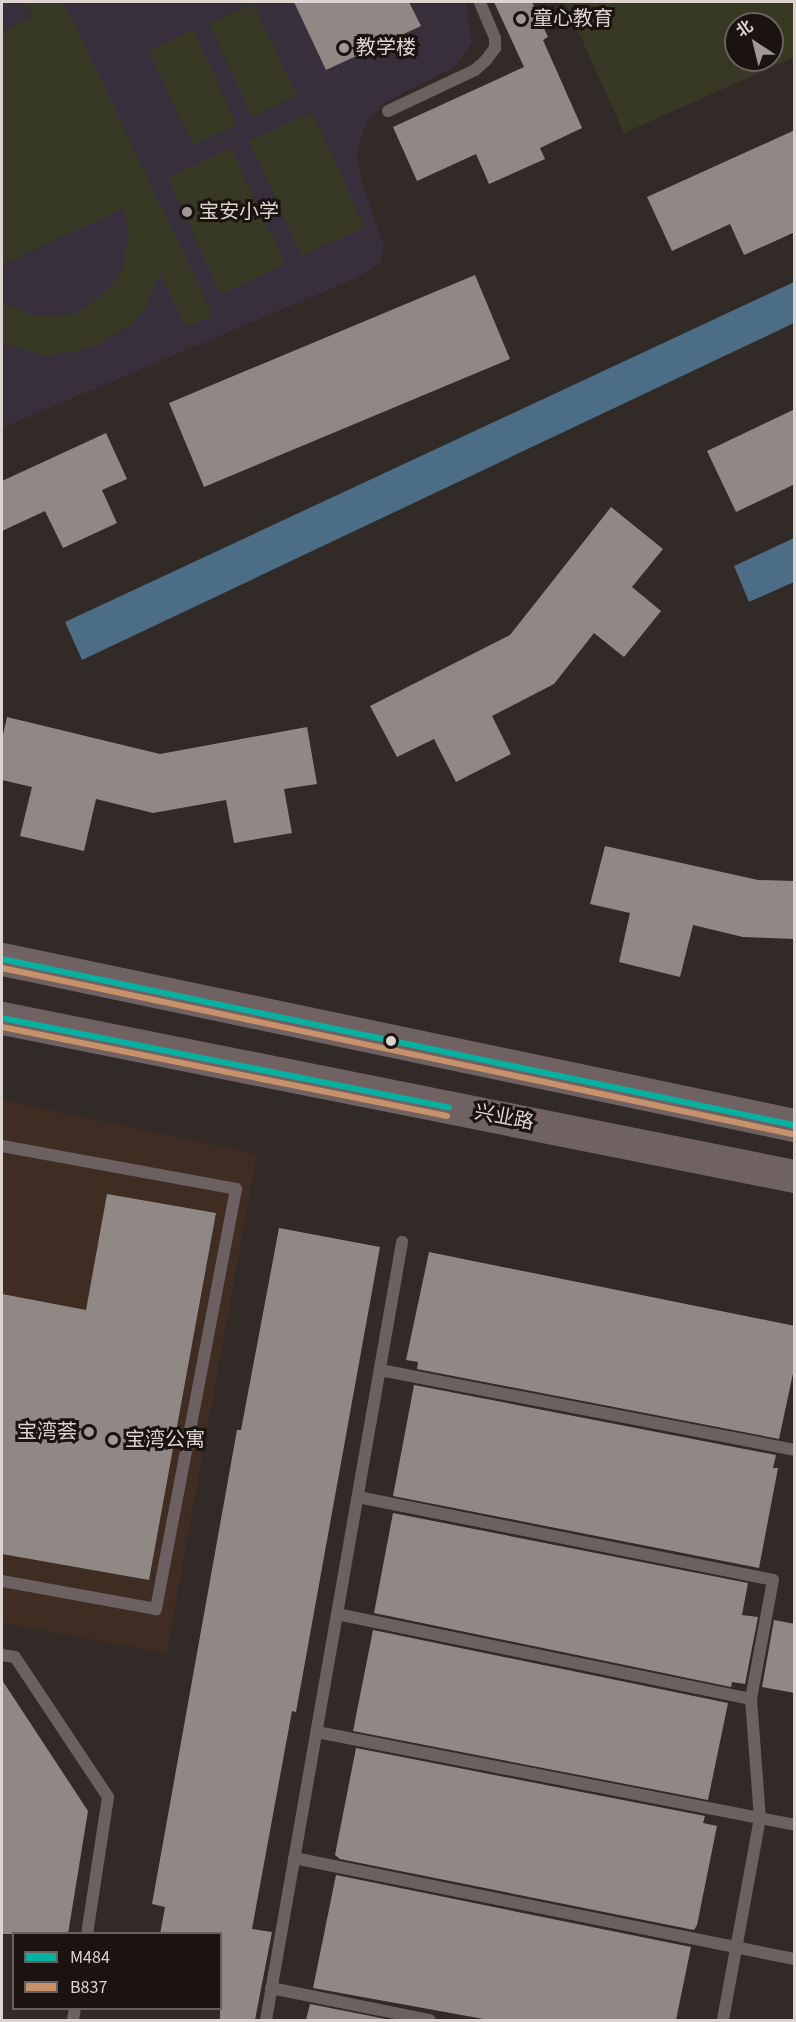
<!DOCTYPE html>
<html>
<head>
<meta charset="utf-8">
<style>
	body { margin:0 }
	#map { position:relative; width:796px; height:2022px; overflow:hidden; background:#322a26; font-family:"Source Sans 3","Noto Sans SC",sans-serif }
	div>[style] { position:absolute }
	.built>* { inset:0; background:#3f2c23 }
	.education>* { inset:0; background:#372f3c }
	.green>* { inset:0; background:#373924 }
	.water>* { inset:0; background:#4b6d85 }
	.building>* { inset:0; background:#908885 }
	.service>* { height:12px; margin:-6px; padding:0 6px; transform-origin:6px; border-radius:6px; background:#6d6061 }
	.secondary>* { height:33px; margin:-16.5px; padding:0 16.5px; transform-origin:16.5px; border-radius:16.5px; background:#706162 }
	.bus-1>* { height:6px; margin:-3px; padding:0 3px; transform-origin:3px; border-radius:3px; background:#07b1a0 }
	.bus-2>* { height:6px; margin:-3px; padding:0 3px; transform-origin:3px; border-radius:3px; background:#c7916a }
	.dots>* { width:16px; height:16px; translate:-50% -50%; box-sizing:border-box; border:3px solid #1a1310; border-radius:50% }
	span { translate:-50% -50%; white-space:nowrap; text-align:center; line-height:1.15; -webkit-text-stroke:6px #1a1310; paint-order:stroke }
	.poi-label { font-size:20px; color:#ddd3cf }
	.left { translate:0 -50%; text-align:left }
	.right { translate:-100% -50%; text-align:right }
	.street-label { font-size:20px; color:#ddd3cf }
	.frame { position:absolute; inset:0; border:3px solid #ddd3cf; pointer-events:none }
	.legend { position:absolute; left:12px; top:1932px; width:210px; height:78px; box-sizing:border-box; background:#1a1310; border:2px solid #68605c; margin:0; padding:8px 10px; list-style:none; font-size:18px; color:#ddd3cf }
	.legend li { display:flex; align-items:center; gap:12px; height:30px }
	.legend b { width:30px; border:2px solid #68605c }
	.north { position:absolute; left:724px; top:12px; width:60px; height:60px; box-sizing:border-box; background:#1a1310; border:2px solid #68605c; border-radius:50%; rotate:325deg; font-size:16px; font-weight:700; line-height:24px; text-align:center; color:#ddd3cf }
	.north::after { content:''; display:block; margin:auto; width:21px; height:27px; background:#a19894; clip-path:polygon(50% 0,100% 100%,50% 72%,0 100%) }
</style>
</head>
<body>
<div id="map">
	<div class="built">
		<div style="clip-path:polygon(2px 1100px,257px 1154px,167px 1653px,2px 1623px)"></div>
	</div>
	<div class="education">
		<div style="clip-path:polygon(2px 2px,466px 2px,472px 41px,456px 66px,387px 101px,369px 118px,361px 136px,357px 157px,361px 179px,384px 245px,381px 262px,354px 279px,2px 428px)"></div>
	</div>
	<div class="green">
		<div style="clip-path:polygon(23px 2px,64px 2px,213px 315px,186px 327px,160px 272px,146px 307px,131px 325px,92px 348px,47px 356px,2px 343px,2px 302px,35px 316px,70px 314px,86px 308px,113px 285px,122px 269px,129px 235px,124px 208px,2px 265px,2px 32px,35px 16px)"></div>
		<div style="clip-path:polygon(evenodd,565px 2px,794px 2px,794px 57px,624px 133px,565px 2px,736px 24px,772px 24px,772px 60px,736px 60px,736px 24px)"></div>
		<div style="clip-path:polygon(253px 3px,297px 96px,253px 117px,209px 24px)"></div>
		<div style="clip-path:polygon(193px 30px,237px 124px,193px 145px,149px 51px)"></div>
		<div style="clip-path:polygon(312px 112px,365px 227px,302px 256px,249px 141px)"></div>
		<div style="clip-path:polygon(231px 148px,285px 264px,221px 294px,168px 178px)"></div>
	</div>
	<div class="water">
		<div style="clip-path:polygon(794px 282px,794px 323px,82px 660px,65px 622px)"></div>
		<div style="clip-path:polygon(794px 538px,794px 582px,749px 602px,734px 566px)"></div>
	</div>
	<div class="building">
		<div style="clip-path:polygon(294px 2px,409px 2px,421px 26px,326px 70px)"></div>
		<div style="clip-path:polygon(494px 2px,532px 2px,548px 37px,543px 40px,582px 128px,540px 148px,545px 159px,489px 184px,476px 154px,417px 181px,393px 127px,524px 67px)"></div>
		<div style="clip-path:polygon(795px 130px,795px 232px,744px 255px,730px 224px,672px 251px,647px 197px)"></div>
		<div style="clip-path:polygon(475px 275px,510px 359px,204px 487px,169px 403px)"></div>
		<div style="clip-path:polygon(795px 409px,795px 484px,736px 512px,707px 451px)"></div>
		<div style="clip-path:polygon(106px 433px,127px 479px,102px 490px,117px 523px,63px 548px,45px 511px,2px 531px,2px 481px)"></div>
		<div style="clip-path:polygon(611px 507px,663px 549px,632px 587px,661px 611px,624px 657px,594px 633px,554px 684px,492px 716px,511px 754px,456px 782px,434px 739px,397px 757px,370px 706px,510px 635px)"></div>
		<div style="clip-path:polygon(7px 717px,160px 754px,307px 727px,317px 784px,284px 789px,292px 833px,234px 843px,226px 800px,153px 813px,96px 799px,84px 851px,20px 836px,32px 787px,2px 780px,2px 739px)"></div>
		<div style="clip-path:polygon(605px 846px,758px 880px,795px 881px,795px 939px,743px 937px,693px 925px,680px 977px,619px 962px,630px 913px,590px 904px)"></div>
		<div style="clip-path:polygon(107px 1194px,216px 1213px,149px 1580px,2px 1554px,2px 1294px,86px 1310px)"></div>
		<div style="clip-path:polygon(279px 1228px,380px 1247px,296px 1712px,292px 1711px,252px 1929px,272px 1932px,255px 2020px,220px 2020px,220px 1934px,160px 1934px,165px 1907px,152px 1904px,237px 1430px,241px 1430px)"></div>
		<div style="clip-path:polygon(429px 1252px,795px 1326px,795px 1364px,779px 1439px,417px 1369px,418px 1362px,406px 1360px)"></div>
		<div style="clip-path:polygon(414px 1385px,776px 1455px,773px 1468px,778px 1468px,759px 1568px,393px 1496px)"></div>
		<div style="clip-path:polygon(393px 1513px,748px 1583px,742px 1615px,758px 1617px,745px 1684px,732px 1682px,731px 1687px,374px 1613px)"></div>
		<div style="clip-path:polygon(774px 1620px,795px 1624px,795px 1693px,762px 1687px)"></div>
		<div style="clip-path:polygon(373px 1630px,728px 1703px,708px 1800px,353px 1731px)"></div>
		<div style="clip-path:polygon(2px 1680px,88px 1811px,68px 1934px,2px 1934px)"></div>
		<div style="clip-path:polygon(356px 1748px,705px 1816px,703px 1823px,717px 1826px,697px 1925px,694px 1930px,340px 1859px,335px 1855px)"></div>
		<div style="clip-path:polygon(336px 1875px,691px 1947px,676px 2020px,489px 2020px,313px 1988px)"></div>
		<div style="clip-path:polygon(310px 2004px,391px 2020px,306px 2020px)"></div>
	</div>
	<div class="service">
		<div style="left:388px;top:111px;width:96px;rotate:-25.2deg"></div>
		<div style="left:475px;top:70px;width:15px;rotate:-42deg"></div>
		<div style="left:486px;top:60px;width:15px;rotate:-53deg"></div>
		<div style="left:495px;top:48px;width:10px;rotate:-90deg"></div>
		<div style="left:495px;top:38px;width:39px;rotate:-113deg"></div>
		<div style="left:2px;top:1146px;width:238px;rotate:10.4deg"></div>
		<div style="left:236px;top:1189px;width:428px;rotate:100.8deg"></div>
		<div style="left:156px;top:1609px;width:157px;rotate:-169.7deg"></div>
		<div style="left:380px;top:1370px;width:422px;rotate:10.9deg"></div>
		<div style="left:358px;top:1497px;width:423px;rotate:11.3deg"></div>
		<div style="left:773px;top:1580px;width:121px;rotate:100.5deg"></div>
		<div style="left:751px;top:1699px;width:119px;rotate:85.7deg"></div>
		<div style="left:760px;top:1818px;width:205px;rotate:100.4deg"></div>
		<div style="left:337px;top:1614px;width:423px;rotate:11.6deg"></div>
		<div style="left:2px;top:1655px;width:13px;rotate:9deg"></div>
		<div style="left:15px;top:1657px;width:168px;rotate:56.4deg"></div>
		<div style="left:108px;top:1797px;width:139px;rotate:98.7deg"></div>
		<div style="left:317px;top:1732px;width:486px;rotate:11deg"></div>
		<div style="left:294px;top:1858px;width:510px;rotate:11.42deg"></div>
		<div style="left:271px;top:1988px;width:162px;rotate:11.4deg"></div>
		<div style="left:73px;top:2020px;width:12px;rotate:-81deg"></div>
		<div style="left:266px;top:2020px;width:790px;rotate:-80.08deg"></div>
	</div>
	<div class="secondary">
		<div style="left:2px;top:959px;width:809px;rotate:11.84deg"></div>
		<div style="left:2px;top:1018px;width:808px;rotate:11.28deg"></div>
	</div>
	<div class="bus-1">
		<div style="left:2px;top:959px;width:809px;rotate:11.84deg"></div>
		<div style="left:2px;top:1018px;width:456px;rotate:11.3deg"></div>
	</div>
	<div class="bus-2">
		<div style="left:2px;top:968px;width:807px;rotate:11.87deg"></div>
		<div style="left:2px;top:1027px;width:454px;rotate:11.3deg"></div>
	</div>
	<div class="dots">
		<div style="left:521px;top:19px;background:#a19894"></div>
		<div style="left:344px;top:48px;background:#a19894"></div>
		<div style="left:187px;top:212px;background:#a19894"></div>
		<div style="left:391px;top:1041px;background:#ddd3cf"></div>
		<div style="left:89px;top:1432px;background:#a19894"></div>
		<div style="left:113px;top:1440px;background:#a19894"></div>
	</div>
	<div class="poi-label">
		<span class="left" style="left:533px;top:19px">童心教育</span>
		<span class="left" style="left:356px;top:48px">教学楼</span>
		<span class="left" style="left:199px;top:212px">宝安小学</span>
		<span class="right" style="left:77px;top:1432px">宝湾荟</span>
		<span class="left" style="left:125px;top:1440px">宝湾公寓</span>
	</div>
	<div class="street-label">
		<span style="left:504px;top:1118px;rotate:11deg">兴业路</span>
	</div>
	<div class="frame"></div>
	<ul class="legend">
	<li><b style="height:8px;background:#07b1a0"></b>M484</li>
	<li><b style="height:8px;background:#c7916a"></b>B837</li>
	</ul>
	<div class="north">北</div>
</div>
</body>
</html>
